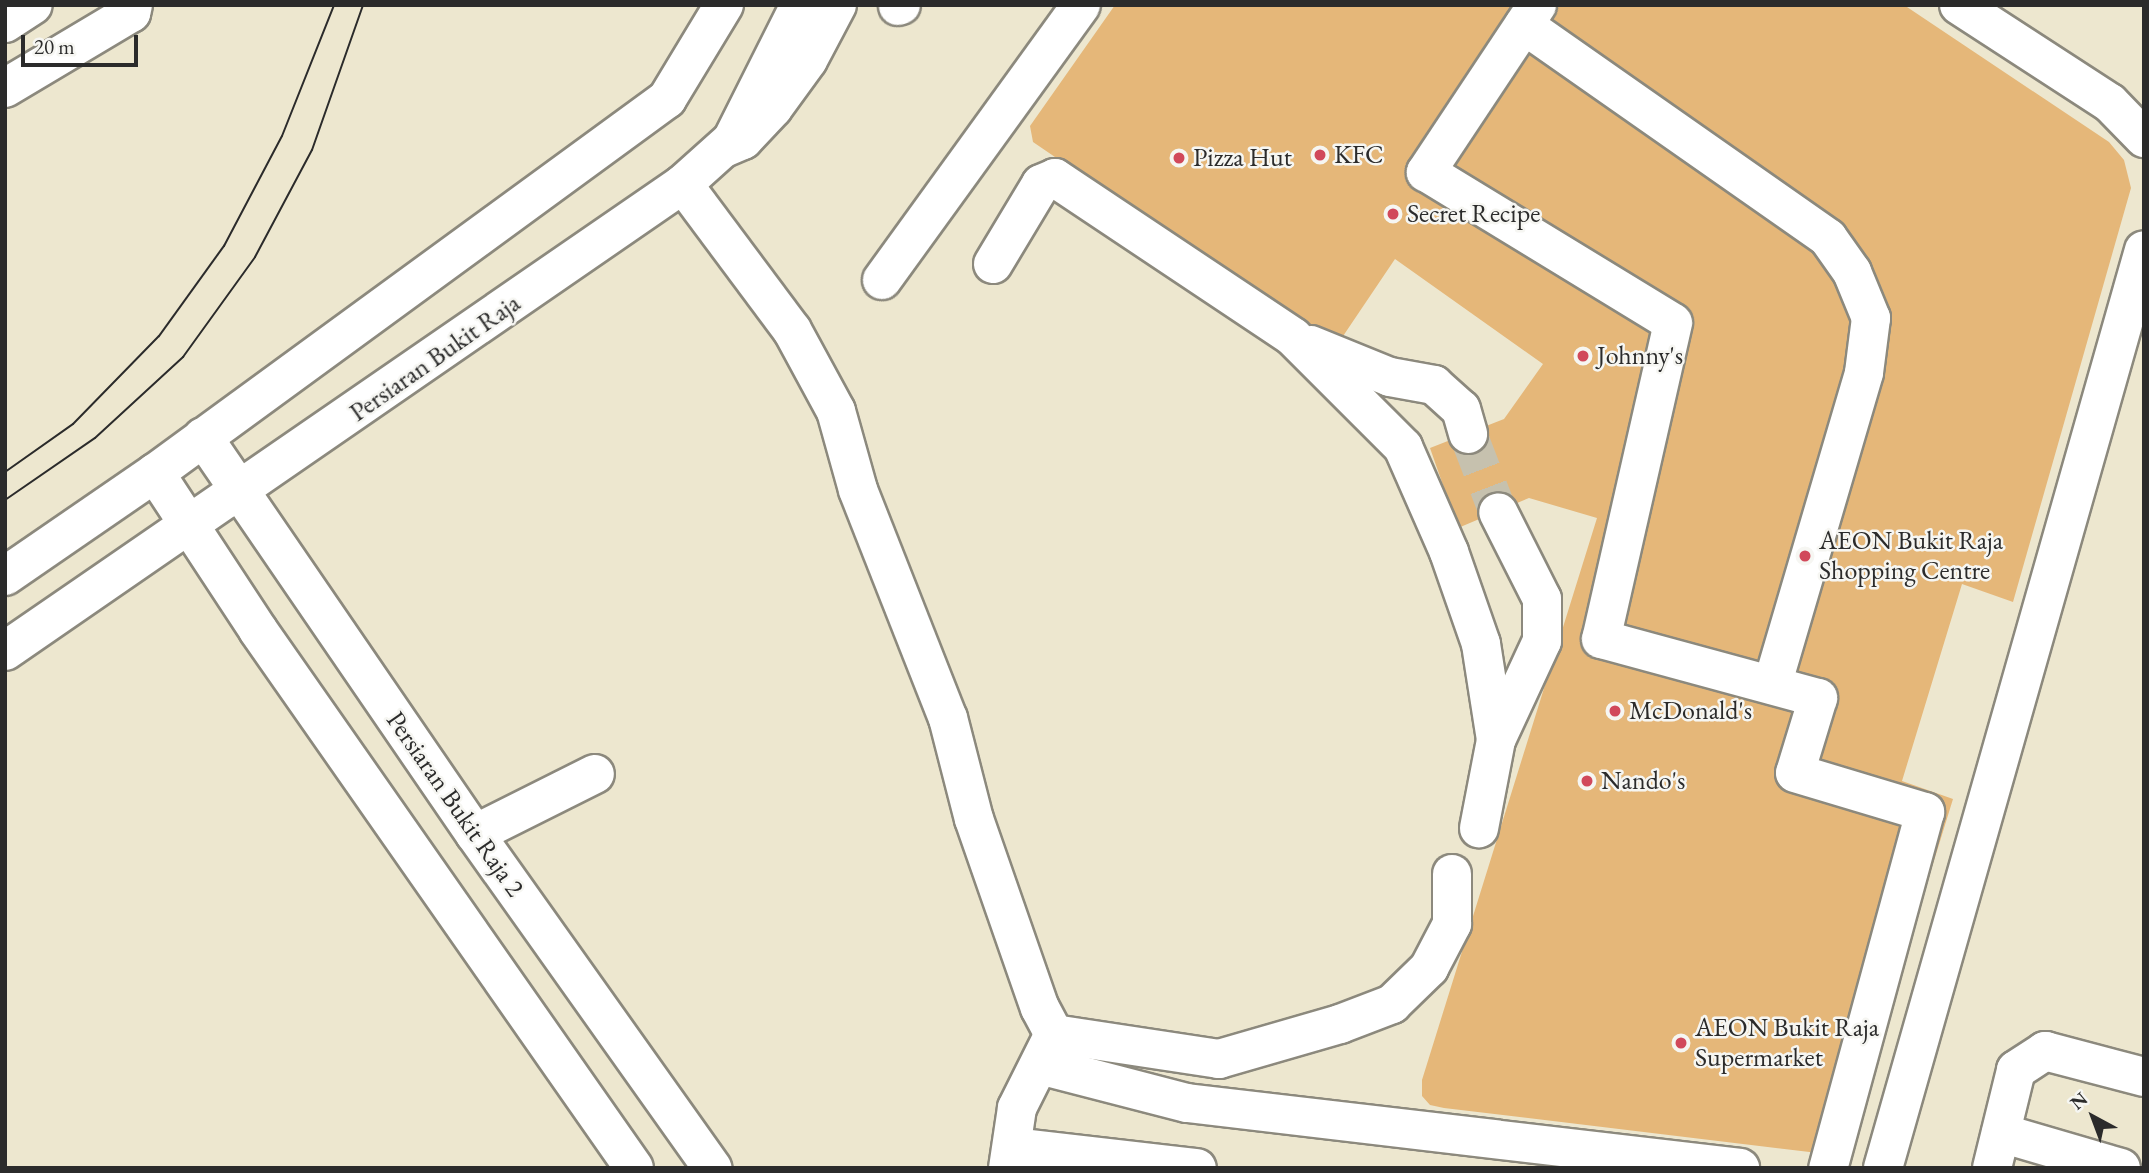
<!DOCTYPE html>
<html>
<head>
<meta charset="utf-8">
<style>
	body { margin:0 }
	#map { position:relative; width:2149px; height:1173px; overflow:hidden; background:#ede7cf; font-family:"EB Garamond",serif }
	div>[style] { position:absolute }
	.building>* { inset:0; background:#e5b779 }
	.minor-tunnel>* { height:38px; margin-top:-19px; transform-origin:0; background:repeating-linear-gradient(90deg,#c6c1ae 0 38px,transparent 0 57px) }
	.roads { filter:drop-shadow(2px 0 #8c897d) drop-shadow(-2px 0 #8c897d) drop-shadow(0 2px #8c897d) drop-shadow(0 -2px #8c897d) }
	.minor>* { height:38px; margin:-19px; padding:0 19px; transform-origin:19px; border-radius:19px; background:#fff }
	.major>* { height:38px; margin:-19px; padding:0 19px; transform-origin:19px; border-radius:19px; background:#fff }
	.highway>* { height:38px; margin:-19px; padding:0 19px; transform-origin:19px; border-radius:19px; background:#fff }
	.tram>* { height:2px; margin:-1px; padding:0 1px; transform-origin:1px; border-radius:1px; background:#2b2b2b }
	.dots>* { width:19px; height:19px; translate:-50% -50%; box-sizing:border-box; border:4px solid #f6f6f2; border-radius:50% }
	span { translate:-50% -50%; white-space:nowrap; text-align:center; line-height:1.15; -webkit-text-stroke:5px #f6f6f2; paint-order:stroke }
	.poi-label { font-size:26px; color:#2b2b2b }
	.left { translate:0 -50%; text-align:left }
	.street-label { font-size:26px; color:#2b2b2b }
	.frame { position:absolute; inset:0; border:7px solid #2b2b2b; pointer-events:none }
	.north { position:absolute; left:2058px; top:1082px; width:70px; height:70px; -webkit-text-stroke:5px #f6f6f2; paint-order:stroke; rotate:319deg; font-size:19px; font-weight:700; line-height:28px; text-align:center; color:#2b2b2b }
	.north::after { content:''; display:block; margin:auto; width:24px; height:32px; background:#2b2b2b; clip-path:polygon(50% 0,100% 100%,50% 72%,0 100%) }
	.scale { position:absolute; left:21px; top:35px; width:117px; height:32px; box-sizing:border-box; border:4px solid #2b2b2b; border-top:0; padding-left:9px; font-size:21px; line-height:24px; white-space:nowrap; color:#2b2b2b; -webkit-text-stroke:5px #f6f6f2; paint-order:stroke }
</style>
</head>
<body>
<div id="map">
	<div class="building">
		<div style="clip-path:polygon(1115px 5px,1904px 5px,2109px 142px,2124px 160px,2131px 188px,2013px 602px,1962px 584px,1902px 781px,1953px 799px,1843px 1156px,1444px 1108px,1430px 1105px,1422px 1096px,1422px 1080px,1597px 518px,1529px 498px,1458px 528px,1430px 448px,1504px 419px,1543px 364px,1395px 259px,1335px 348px,1033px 142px,1030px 126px)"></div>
	</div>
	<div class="minor-tunnel">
		<div style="left:1468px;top:434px;width:84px;rotate:69deg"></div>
	</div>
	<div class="roads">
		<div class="minor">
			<div style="left:1537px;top:5px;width:201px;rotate:123.6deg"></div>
			<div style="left:1426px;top:172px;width:289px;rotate:31.4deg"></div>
			<div style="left:1673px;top:323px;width:324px;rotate:102.8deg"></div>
			<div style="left:1601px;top:639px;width:225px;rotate:15.2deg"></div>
			<div style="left:1818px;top:698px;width:78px;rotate:107deg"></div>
			<div style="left:1795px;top:773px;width:136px;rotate:16.7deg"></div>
			<div style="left:1925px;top:812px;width:369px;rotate:105.2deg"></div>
			<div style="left:1959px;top:5px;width:180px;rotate:33deg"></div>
			<div style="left:2110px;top:103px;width:49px;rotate:45.8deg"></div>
			<div style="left:898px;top:6px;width:3px;rotate:-18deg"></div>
			<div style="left:5px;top:23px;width:33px;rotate:-33deg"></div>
			<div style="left:1524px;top:25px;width:371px;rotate:35deg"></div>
			<div style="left:1828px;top:238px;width:42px;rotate:54.8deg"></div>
			<div style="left:1852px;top:272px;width:50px;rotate:67.6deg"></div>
			<div style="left:1871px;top:318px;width:55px;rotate:97.3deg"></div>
			<div style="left:1864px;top:373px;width:325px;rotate:106.4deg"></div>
			<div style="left:5px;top:88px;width:147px;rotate:-30.8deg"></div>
			<div style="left:131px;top:13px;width:8px;rotate:-76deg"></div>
			<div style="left:683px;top:184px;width:182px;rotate:53.3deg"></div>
			<div style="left:792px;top:330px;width:92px;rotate:61.5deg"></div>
			<div style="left:836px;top:411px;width:82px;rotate:74.4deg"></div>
			<div style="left:858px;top:490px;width:245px;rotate:68.5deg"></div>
			<div style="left:948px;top:718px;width:104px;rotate:75.6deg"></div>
			<div style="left:974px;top:819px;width:200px;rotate:70.8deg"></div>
			<div style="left:1040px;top:1008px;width:30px;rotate:62deg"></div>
			<div style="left:1054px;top:1034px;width:83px;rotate:116.6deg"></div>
			<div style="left:1017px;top:1108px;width:61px;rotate:98.5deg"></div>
			<div style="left:993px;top:264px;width:93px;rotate:-59deg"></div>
			<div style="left:1041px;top:184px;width:15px;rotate:-23deg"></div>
			<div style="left:1055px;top:178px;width:286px;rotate:33.7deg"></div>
			<div style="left:1293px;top:337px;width:156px;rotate:45deg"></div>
			<div style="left:1403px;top:447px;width:115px;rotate:66.3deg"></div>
			<div style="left:1449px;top:552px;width:97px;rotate:70.8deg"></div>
			<div style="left:1481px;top:644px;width:97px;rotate:81.1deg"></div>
			<div style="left:1496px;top:740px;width:90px;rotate:100.9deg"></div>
			<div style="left:882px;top:280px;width:339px;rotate:-54.1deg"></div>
			<div style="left:1311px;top:345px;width:85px;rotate:22.1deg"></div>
			<div style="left:1390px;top:377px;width:45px;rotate:10.3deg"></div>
			<div style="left:1434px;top:385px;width:36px;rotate:42deg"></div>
			<div style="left:1461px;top:409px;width:26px;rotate:74deg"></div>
			<div style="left:203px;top:437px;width:481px;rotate:55.6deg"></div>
			<div style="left:475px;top:834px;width:410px;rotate:54.6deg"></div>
			<div style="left:155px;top:473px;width:188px;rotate:56.7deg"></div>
			<div style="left:258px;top:630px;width:656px;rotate:55.05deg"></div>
			<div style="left:1496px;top:740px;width:109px;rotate:-65.1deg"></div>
			<div style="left:1542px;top:641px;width:42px;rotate:-90deg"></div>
			<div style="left:1542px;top:599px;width:97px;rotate:-116.8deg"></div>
			<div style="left:475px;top:834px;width:134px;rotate:-26.6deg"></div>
			<div style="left:1054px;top:1034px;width:167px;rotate:8.6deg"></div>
			<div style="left:1219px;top:1059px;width:126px;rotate:-16.1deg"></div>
			<div style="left:1340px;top:1024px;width:56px;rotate:-21deg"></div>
			<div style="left:1392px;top:1004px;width:52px;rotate:-44.2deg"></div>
			<div style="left:1429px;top:968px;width:50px;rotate:-62.4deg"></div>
			<div style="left:1452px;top:924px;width:50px;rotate:-90deg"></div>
			<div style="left:1040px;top:1065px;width:152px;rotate:14.5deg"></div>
			<div style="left:1187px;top:1103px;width:557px;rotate:6.7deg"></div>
			<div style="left:2001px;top:1133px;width:125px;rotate:16.3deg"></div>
			<div style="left:1012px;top:1147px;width:186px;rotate:6.5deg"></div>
			<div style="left:1883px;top:1168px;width:954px;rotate:-74.13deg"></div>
			<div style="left:1992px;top:1168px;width:101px;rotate:-76.2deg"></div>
			<div style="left:2016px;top:1070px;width:35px;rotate:-33deg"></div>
			<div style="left:2045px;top:1051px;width:102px;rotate:14.7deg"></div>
		</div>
		<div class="major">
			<div style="left:5px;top:576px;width:182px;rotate:-34.5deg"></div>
			<div style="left:155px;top:473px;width:634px;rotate:-36.15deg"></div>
			<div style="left:667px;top:99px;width:110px;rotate:-58.8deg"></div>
			<div style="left:5px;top:651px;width:823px;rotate:-34.56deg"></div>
			<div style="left:683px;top:184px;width:66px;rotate:-41.9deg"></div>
			<div style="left:732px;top:140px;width:151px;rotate:-63.3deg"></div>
		</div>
		<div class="highway">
			<div style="left:724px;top:148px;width:21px;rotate:-23deg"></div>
			<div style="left:743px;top:140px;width:44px;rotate:-46.8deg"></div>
			<div style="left:773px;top:108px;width:59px;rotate:-53.9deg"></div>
			<div style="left:808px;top:60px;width:62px;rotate:-62.2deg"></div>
		</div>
	</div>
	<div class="tram">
		<div style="left:5px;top:472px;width:83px;rotate:-35.2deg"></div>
		<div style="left:73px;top:424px;width:123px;rotate:-45.7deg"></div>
		<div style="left:159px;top:336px;width:111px;rotate:-54.2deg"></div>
		<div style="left:224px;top:246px;width:124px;rotate:-62.2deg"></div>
		<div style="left:282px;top:136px;width:141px;rotate:-68.3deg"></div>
		<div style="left:5px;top:500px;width:109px;rotate:-34.6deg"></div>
		<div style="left:95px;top:438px;width:120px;rotate:-42.6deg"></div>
		<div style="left:183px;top:357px;width:123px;rotate:-54.2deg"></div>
		<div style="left:255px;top:257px;width:121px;rotate:-62deg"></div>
		<div style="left:312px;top:150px;width:154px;rotate:-70.6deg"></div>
	</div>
	<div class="dots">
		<div style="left:1320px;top:155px;background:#d1495b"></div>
		<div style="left:1179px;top:158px;background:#d1495b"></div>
		<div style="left:1393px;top:214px;background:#d1495b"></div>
		<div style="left:1583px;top:356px;background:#d1495b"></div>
		<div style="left:1805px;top:556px;background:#d1495b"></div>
		<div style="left:1615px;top:711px;background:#d1495b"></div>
		<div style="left:1587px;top:781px;background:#d1495b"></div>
		<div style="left:1681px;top:1043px;background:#d1495b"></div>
	</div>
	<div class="poi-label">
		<span class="left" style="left:1334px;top:155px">KFC</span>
		<span class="left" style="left:1193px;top:158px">Pizza Hut</span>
		<span class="left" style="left:1407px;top:214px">Secret Recipe</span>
		<span class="left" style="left:1597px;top:356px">Johnny's</span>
		<span class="left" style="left:1819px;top:556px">AEON Bukit Raja<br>Shopping Centre</span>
		<span class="left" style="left:1629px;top:711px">McDonald's</span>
		<span class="left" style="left:1601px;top:781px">Nando's</span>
		<span class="left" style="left:1695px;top:1043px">AEON Bukit Raja<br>Supermarket</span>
	</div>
	<div class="street-label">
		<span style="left:435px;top:358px;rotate:-35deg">Persiaran Bukit Raja</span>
		<span style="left:455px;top:804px;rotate:55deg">Persiaran Bukit Raja 2</span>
	</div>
	<div class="frame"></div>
	<div class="north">N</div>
	<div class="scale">20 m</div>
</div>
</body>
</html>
